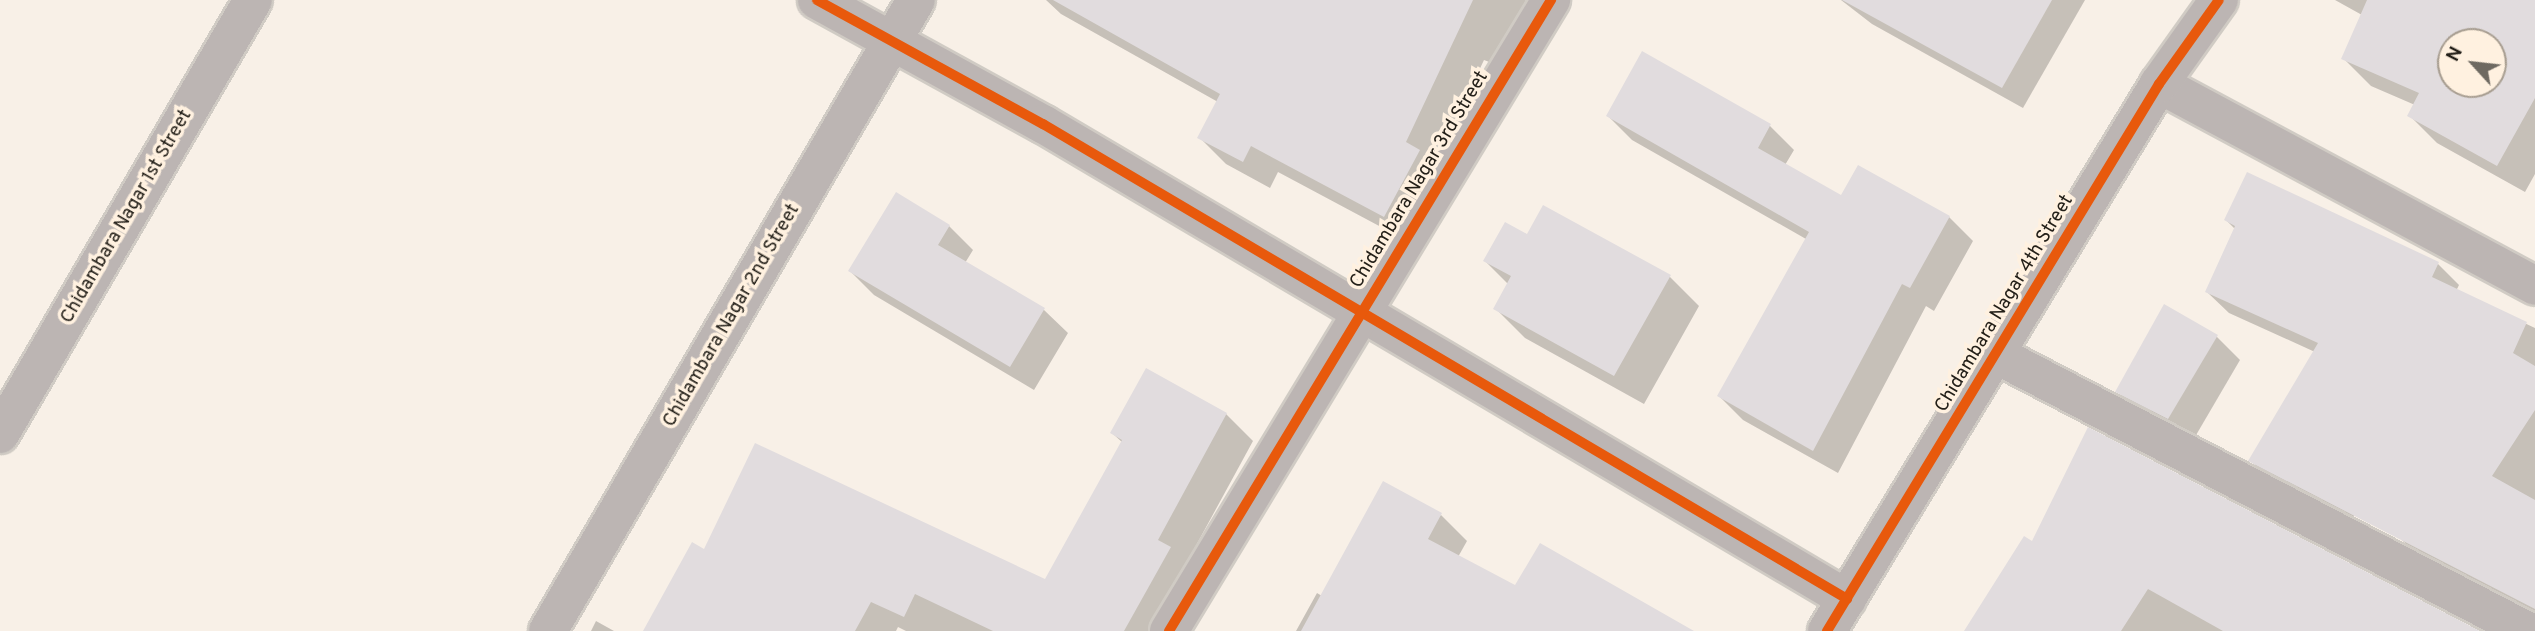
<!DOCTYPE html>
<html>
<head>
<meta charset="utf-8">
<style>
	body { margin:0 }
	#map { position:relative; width:2535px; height:631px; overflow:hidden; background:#f8f0e7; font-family:Overpass,sans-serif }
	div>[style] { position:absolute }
	.shadow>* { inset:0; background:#0003 }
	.building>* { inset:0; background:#e1dcde }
	.roads { filter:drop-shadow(2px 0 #d0cbc4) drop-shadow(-2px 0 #d0cbc4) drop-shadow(0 2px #d0cbc4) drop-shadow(0 -2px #d0cbc4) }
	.street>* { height:38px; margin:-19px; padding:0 19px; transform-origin:19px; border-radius:19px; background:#bcb5b3 }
	.cycleway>* { height:10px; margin:-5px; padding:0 5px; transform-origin:5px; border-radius:5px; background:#e8590c }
	span { translate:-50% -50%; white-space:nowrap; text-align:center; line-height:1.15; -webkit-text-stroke:7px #fff1e0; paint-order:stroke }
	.street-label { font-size:19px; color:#242019 }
	.north { position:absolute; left:2437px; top:28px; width:70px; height:70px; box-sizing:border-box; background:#fff1e0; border:2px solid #a79d90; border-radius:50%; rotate:297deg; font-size:19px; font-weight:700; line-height:28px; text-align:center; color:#242019 }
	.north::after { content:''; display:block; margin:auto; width:24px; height:32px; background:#6e6961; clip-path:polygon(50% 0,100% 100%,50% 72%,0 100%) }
</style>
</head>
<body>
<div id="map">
	<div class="shadow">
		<div style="clip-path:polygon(1046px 0,1526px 0,1497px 65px,1484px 60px,1434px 166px,1411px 243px,1278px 172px,1270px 188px,1226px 164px,1199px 137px,1218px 102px,1061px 14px)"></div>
		<div style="clip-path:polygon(1841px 0,2085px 0,2023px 108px,1872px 24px)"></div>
		<div style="clip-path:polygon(evenodd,2335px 0,2535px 0,2535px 174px,2525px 192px,2437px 143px,2409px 115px,2415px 105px,2371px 86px,2343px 58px,2362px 15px,2335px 0,2451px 42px,2493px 42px,2493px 84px,2451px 84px,2451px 42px)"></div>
		<div style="clip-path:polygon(1608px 116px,1770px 126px,1794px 150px,1785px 165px,1841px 197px,1949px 217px,1973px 241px,1934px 311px,1926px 306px,1838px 473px,1743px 420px,1719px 396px,1806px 239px,1632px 140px)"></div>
		<div style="clip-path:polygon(2226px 220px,2438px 264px,2459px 285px,2456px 291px,2535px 328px,2535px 622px,2423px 561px,2401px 539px,2379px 469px,2350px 523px,2272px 482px,2251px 461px,2315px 352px,2229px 313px,2207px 292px,2235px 229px)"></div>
		<div style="clip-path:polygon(949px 226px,973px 250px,965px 263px,1044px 310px,1068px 333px,1034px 390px,874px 295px,850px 271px)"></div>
		<div style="clip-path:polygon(1528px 236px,1670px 277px,1699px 306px,1644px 404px,1525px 338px,1495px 308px,1508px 284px,1485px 261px)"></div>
		<div style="clip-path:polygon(2216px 336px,2240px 360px,2192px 442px,2141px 415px,2117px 391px)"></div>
		<div style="clip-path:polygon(1226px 414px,1253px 441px,1186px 564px,1196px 575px,1166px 631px,906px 631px,898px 627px,896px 631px,645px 631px,705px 551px,1046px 581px,1123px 443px,1112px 433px)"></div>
		<div style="clip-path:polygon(1441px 515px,1467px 541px,1458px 557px,1515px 588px,1691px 631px,1296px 631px,1317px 593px,1322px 596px)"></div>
		<div style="clip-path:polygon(2032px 543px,2293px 631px,1966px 631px)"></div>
		<div style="clip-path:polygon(596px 621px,614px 631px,591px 631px)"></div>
	</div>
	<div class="building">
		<div style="clip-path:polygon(1053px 0,1473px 0,1406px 142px,1420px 150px,1384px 217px,1251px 146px,1243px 162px,1197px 138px,1220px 94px)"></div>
		<div style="clip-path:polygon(1842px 0,2052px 0,2002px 88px)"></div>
		<div style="clip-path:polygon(evenodd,2367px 0,2535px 0,2535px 98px,2497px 166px,2407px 116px,2419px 93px,2341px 59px,2367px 0,2451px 42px,2493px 42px,2493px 84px,2451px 84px,2451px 42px)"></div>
		<div style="clip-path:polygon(1642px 51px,1771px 124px,1758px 148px,1841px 195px,1858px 165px,1950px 216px,1910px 288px,1902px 284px,1813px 451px,1717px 396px,1809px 232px,1606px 116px)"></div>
		<div style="clip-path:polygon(2247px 172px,2439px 262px,2432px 277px,2527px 322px,2513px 353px,2535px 366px,2535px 410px,2492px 476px,2535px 500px,2535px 609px,2248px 461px,2318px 343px,2205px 292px,2235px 226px,2224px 220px)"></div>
		<div style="clip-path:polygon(896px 192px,950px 225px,938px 245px,1045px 308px,1010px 367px,848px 271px)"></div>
		<div style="clip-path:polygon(1543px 205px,1671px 275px,1614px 376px,1493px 309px,1511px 276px,1483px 261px,1505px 222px,1527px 234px)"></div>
		<div style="clip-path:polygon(2164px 304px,2218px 335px,2168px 419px,2115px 392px)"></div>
		<div style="clip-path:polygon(1146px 368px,1227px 413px,1158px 540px,1171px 547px,1124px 631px,993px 631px,915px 594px,904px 617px,871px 602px,855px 631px,643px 631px,692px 542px,704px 549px,755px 443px,1045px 579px,1122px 440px,1110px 433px)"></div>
		<div style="clip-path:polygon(2088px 427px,2480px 631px,2223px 631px,2148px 589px,2121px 631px,1964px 631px,2024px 536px,2032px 541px)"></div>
		<div style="clip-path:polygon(1383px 481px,1442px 513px,1428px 539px,1515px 585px,1540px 543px,1694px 631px,1301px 631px)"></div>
	</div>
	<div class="roads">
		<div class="street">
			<div style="left:817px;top:0;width:258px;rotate:28.8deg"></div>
			<div style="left:1043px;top:124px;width:934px;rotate:30.57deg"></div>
			<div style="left:2159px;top:84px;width:427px;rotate:28.2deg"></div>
			<div style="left:1995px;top:354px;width:600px;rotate:27.5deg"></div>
			<div style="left:0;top:434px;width:502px;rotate:-59.76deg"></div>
			<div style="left:548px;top:631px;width:730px;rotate:-59.75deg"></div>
			<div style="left:1169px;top:631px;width:738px;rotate:-58.81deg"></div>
			<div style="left:1827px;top:631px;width:640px;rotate:-58.74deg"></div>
			<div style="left:2159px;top:84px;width:103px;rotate:-54.5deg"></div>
		</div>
	</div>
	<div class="cycleway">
		<div style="left:817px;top:0;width:258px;rotate:28.8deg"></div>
		<div style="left:1043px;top:124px;width:934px;rotate:30.57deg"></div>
		<div style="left:1169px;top:631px;width:738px;rotate:-58.81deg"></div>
		<div style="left:1827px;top:631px;width:640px;rotate:-58.74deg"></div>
		<div style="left:2159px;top:84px;width:103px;rotate:-54.5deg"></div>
	</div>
	<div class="street-label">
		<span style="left:1420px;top:180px;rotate:-59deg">Chidambara Nagar 3rd Street</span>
		<span style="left:127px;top:217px;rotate:-60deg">Chidambara Nagar 1st Street</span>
		<span style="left:2005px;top:304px;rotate:-59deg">Chidambara Nagar 4th Street</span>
		<span style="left:732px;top:316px;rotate:-60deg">Chidambara Nagar 2nd Street</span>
	</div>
	<div class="north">N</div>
</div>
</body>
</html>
